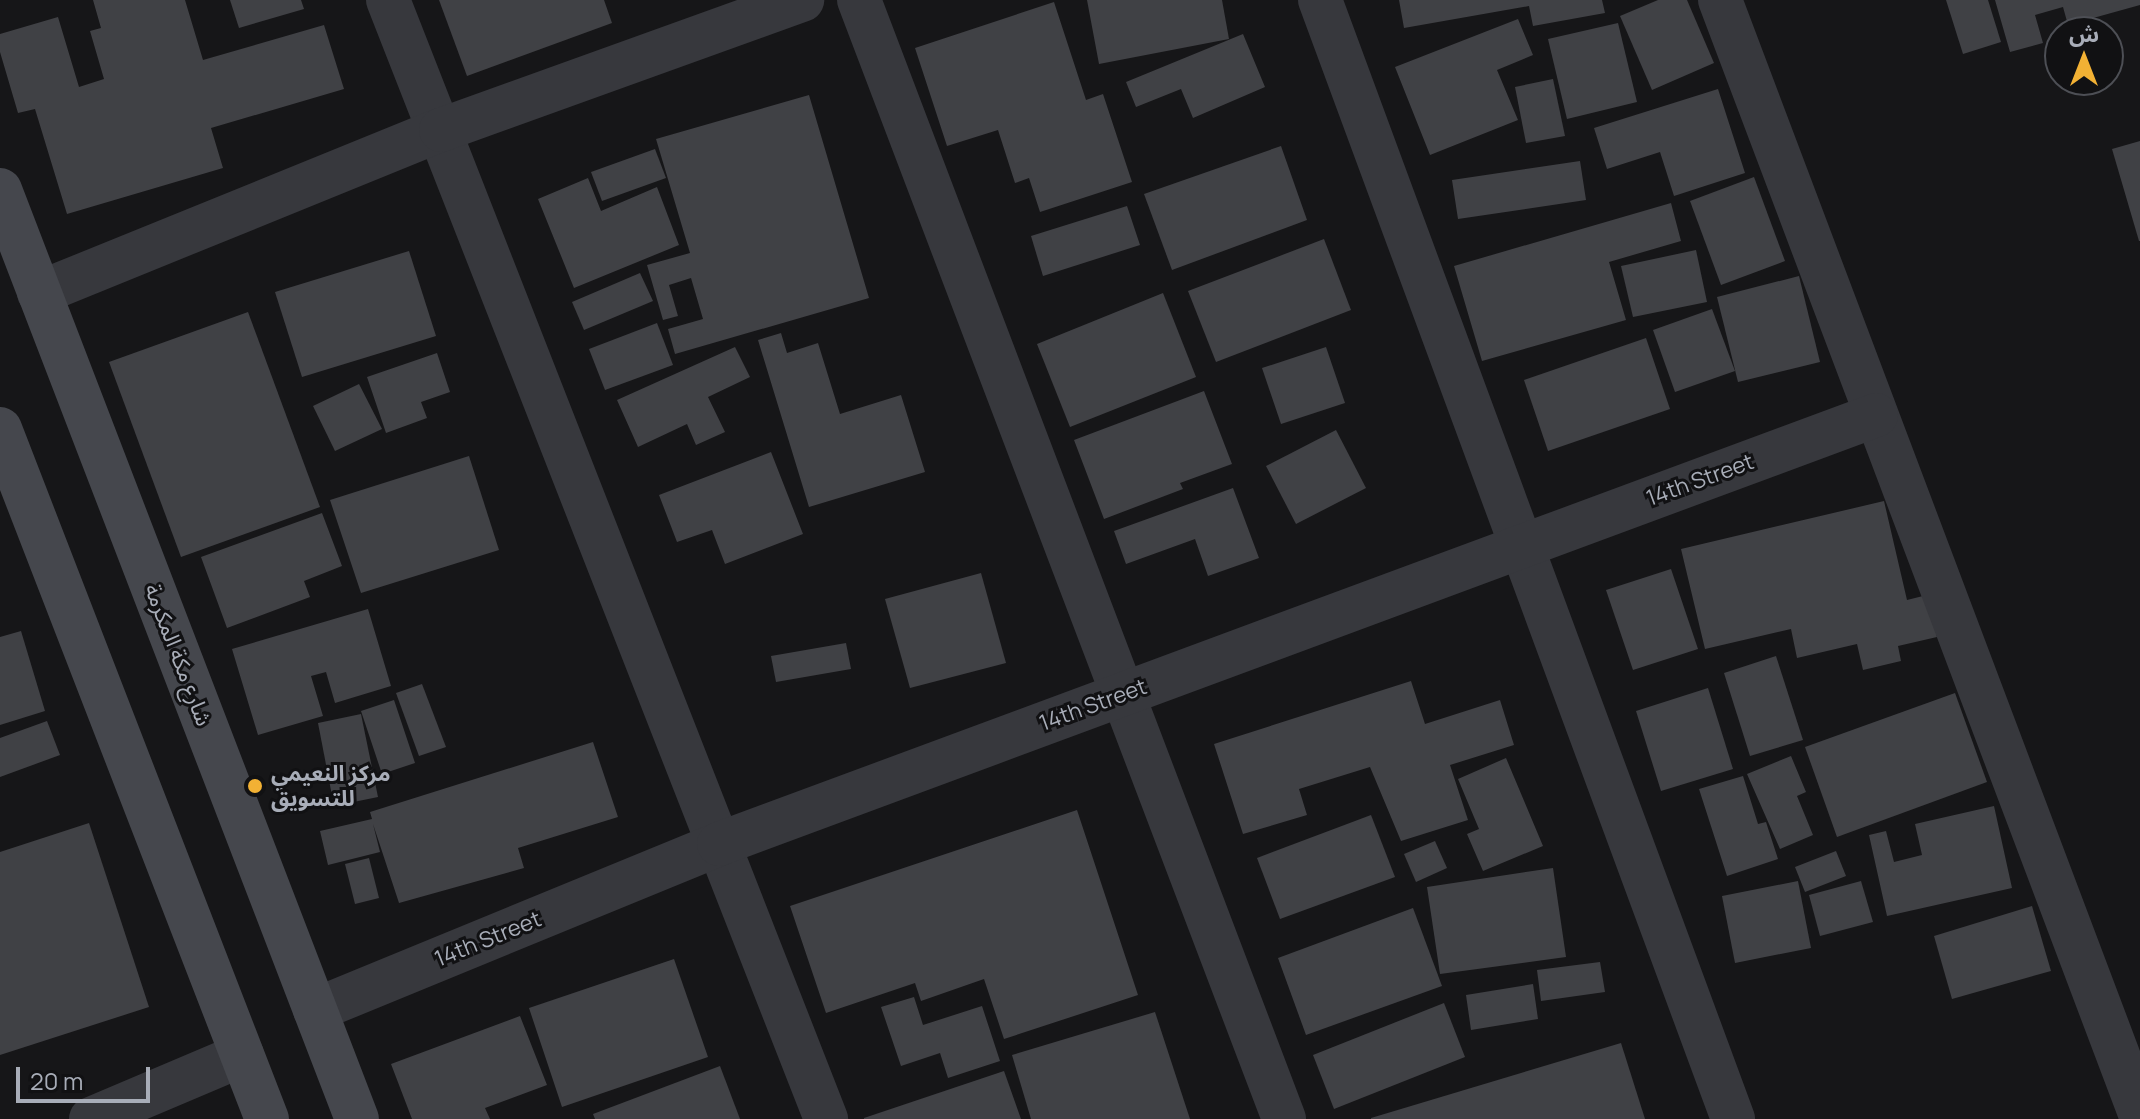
<!DOCTYPE html>
<html>
<head>
<meta charset="utf-8">
<style>
	body { margin:0 }
	#map { position:relative; width:2140px; height:1119px; overflow:hidden; background:#161618; font-family:Manrope,"Noto Sans Arabic",sans-serif }
	div>[style] { position:absolute }
	.building>* { inset:0; background:#404145 }
	.street>* { height:44px; margin:-22px; padding:0 22px; transform-origin:22px; border-radius:22px; background:#37383d }
	.secondary>* { height:44px; margin:-22px; padding:0 22px; transform-origin:22px; border-radius:22px; background:#45474d }
	.dots>* { width:22px; height:22px; translate:-50% -50%; box-sizing:border-box; border:4px solid #111113; border-radius:50% }
	span { translate:-50% -50%; white-space:nowrap; text-align:center; line-height:1.15; -webkit-text-stroke:6px #111113; paint-order:stroke }
	.street-label { font-size:22px; color:#a8adb8 }
	.poi-label { font-size:22px; color:#a8adb8; font-weight:700 }
	.left { translate:0 -50%; text-align:left }
	.north { position:absolute; left:2044px; top:16px; width:80px; height:80px; box-sizing:border-box; background:#111113; border:2px solid #4d4f55; border-radius:50%; rotate:0deg; font-size:22px; font-weight:700; line-height:32px; text-align:center; color:#a8adb8 }
	.north::after { content:''; display:block; margin:auto; width:28px; height:36px; background:#f2b134; clip-path:polygon(50% 0,100% 100%,50% 72%,0 100%) }
	.scale { position:absolute; left:16px; top:1067px; width:134px; height:36px; box-sizing:border-box; border:4px solid #a8adb8; border-top:0; padding-left:10px; font-size:24px; line-height:28px; white-space:nowrap; color:#a8adb8; -webkit-text-stroke:6px #111113; paint-order:stroke }
</style>
</head>
<body>
<div id="map">
	<div class="building">
		<div style="clip-path:polygon(93px 0,185px 0,203px 60px,324px 25px,344px 89px,211px 128px,223px 168px,67px 214px,35px 109px,18px 113px,0 52px,0 34px,58px 17px,79px 87px,104px 79px,90px 31px,101px 28px)"></div>
		<div style="clip-path:polygon(230px 0,301px 0,304px 9px,239px 28px)"></div>
		<div style="clip-path:polygon(439px 0,604px 0,612px 23px,467px 76px)"></div>
		<div style="clip-path:polygon(1087px 0,1222px 0,1229px 39px,1099px 64px)"></div>
		<div style="clip-path:polygon(1399px 0,1602px 0,1605px 13px,1533px 26px,1529px 6px,1404px 28px)"></div>
		<div style="clip-path:polygon(1658px 0,1687px 0,1714px 63px,1652px 90px,1620px 16px)"></div>
		<div style="clip-path:polygon(1946px 0,1988px 0,2001px 42px,1963px 54px)"></div>
		<div style="clip-path:polygon(1995px 0,2140px 0,2140px 5px,2068px 25px,2063px 7px,2035px 15px,2043px 43px,2010px 52px)"></div>
		<div style="clip-path:polygon(1054px 2px,1086px 100px,1103px 94px,1132px 182px,1040px 212px,1029px 178px,1015px 183px,998px 130px,947px 146px,915px 48px)"></div>
		<div style="clip-path:polygon(1518px 19px,1533px 55px,1497px 70px,1518px 120px,1430px 155px,1395px 67px)"></div>
		<div style="clip-path:polygon(1618px 23px,1637px 102px,1567px 119px,1548px 39px)"></div>
		<div style="clip-path:polygon(1243px 34px,1265px 87px,1193px 118px,1181px 89px,1136px 107px,1126px 82px)"></div>
		<div style="clip-path:polygon(1553px 79px,1565px 136px,1526px 143px,1515px 87px)"></div>
		<div style="clip-path:polygon(1718px 89px,1745px 173px,1674px 196px,1660px 152px,1607px 169px,1594px 128px)"></div>
		<div style="clip-path:polygon(809px 95px,869px 298px,675px 354px,668px 329px,703px 319px,691px 278px,669px 285px,678px 316px,663px 320px,647px 265px,690px 253px,656px 139px)"></div>
		<div style="clip-path:polygon(2140px 141px,2140px 241px,2139px 241px,2112px 149px)"></div>
		<div style="clip-path:polygon(1281px 146px,1307px 220px,1172px 270px,1144px 194px)"></div>
		<div style="clip-path:polygon(655px 149px,666px 178px,602px 201px,591px 172px)"></div>
		<div style="clip-path:polygon(1580px 161px,1586px 200px,1458px 219px,1452px 180px)"></div>
		<div style="clip-path:polygon(1754px 177px,1785px 261px,1721px 285px,1690px 201px)"></div>
		<div style="clip-path:polygon(588px 178px,601px 211px,657px 187px,679px 245px,574px 288px,538px 199px)"></div>
		<div style="clip-path:polygon(1671px 203px,1681px 241px,1609px 262px,1626px 320px,1482px 361px,1454px 266px)"></div>
		<div style="clip-path:polygon(1127px 206px,1140px 245px,1043px 276px,1031px 236px)"></div>
		<div style="clip-path:polygon(1324px 239px,1351px 310px,1216px 362px,1188px 291px)"></div>
		<div style="clip-path:polygon(1696px 250px,1707px 302px,1633px 317px,1621px 266px)"></div>
		<div style="clip-path:polygon(409px 251px,436px 336px,302px 377px,275px 292px)"></div>
		<div style="clip-path:polygon(640px 273px,653px 301px,584px 330px,572px 302px)"></div>
		<div style="clip-path:polygon(1799px 276px,1820px 362px,1738px 382px,1717px 297px)"></div>
		<div style="clip-path:polygon(1163px 293px,1196px 377px,1070px 427px,1037px 344px)"></div>
		<div style="clip-path:polygon(1712px 309px,1735px 371px,1675px 392px,1653px 330px)"></div>
		<div style="clip-path:polygon(248px 312px,320px 507px,181px 557px,109px 362px)"></div>
		<div style="clip-path:polygon(657px 323px,673px 365px,605px 390px,589px 349px)"></div>
		<div style="clip-path:polygon(781px 333px,787px 353px,818px 343px,840px 414px,901px 395px,925px 472px,809px 507px,758px 340px)"></div>
		<div style="clip-path:polygon(1646px 338px,1670px 409px,1548px 451px,1524px 380px)"></div>
		<div style="clip-path:polygon(735px 347px,750px 377px,708px 397px,725px 432px,696px 445px,687px 424px,638px 447px,617px 400px)"></div>
		<div style="clip-path:polygon(1326px 347px,1345px 403px,1281px 424px,1262px 368px)"></div>
		<div style="clip-path:polygon(437px 353px,450px 392px,421px 402px,427px 418px,386px 433px,367px 377px)"></div>
		<div style="clip-path:polygon(359px 384px,382px 429px,335px 451px,313px 406px)"></div>
		<div style="clip-path:polygon(1204px 391px,1232px 464px,1180px 483px,1183px 489px,1104px 519px,1074px 440px)"></div>
		<div style="clip-path:polygon(1336px 430px,1366px 488px,1296px 524px,1266px 466px)"></div>
		<div style="clip-path:polygon(771px 452px,803px 534px,725px 564px,712px 530px,677px 542px,659px 495px)"></div>
		<div style="clip-path:polygon(469px 456px,499px 550px,361px 593px,330px 500px)"></div>
		<div style="clip-path:polygon(1233px 488px,1259px 558px,1208px 576px,1195px 539px,1126px 564px,1114px 531px)"></div>
		<div style="clip-path:polygon(1884px 501px,1907px 600px,1927px 595px,1937px 637px,1898px 646px,1901px 661px,1863px 670px,1857px 644px,1797px 658px,1791px 629px,1705px 649px,1681px 549px)"></div>
		<div style="clip-path:polygon(322px 513px,342px 566px,304px 581px,310px 597px,227px 628px,201px 557px)"></div>
		<div style="clip-path:polygon(1671px 569px,1698px 649px,1633px 670px,1606px 590px)"></div>
		<div style="clip-path:polygon(981px 573px,1006px 663px,910px 688px,885px 599px)"></div>
		<div style="clip-path:polygon(368px 609px,391px 686px,335px 703px,326px 672px,311px 676px,323px 716px,258px 735px,232px 649px)"></div>
		<div style="clip-path:polygon(21px 631px,45px 711px,0 725px,0 637px)"></div>
		<div style="clip-path:polygon(846px 643px,851px 669px,776px 682px,771px 656px)"></div>
		<div style="clip-path:polygon(1776px 656px,1803px 740px,1750px 756px,1724px 673px)"></div>
		<div style="clip-path:polygon(1411px 681px,1425px 724px,1500px 700px,1514px 745px,1450px 765px,1468px 820px,1401px 841px,1370px 767px,1299px 789px,1307px 815px,1243px 834px,1214px 744px)"></div>
		<div style="clip-path:polygon(422px 684px,446px 747px,419px 756px,396px 693px)"></div>
		<div style="clip-path:polygon(1708px 688px,1733px 769px,1661px 791px,1636px 711px)"></div>
		<div style="clip-path:polygon(1955px 693px,1987px 782px,1837px 837px,1805px 747px)"></div>
		<div style="clip-path:polygon(394px 700px,415px 763px,382px 774px,361px 711px)"></div>
		<div style="clip-path:polygon(361px 714px,378px 797px,334px 806px,318px 723px)"></div>
		<div style="clip-path:polygon(47px 721px,60px 755px,0 777px,0 738px)"></div>
		<div style="clip-path:polygon(593px 742px,618px 817px,518px 848px,524px 868px,399px 903px,373px 824px,380px 852px,328px 865px,320px 831px,372px 819px,370px 812px)"></div>
		<div style="clip-path:polygon(1791px 756px,1806px 792px,1797px 796px,1813px 835px,1780px 849px,1747px 774px)"></div>
		<div style="clip-path:polygon(1506px 758px,1543px 846px,1483px 871px,1467px 834px,1479px 829px,1458px 779px)"></div>
		<div style="clip-path:polygon(1743px 776px,1758px 824px,1766px 822px,1778px 859px,1727px 876px,1699px 789px)"></div>
		<div style="clip-path:polygon(1994px 806px,2012px 888px,1887px 916px,1869px 835px,1886px 831px,1894px 862px,1922px 855px,1915px 824px)"></div>
		<div style="clip-path:polygon(1077px 810px,1138px 995px,1004px 1039px,984px 979px,921px 1001px,915px 983px,826px 1013px,790px 906px)"></div>
		<div style="clip-path:polygon(1371px 815px,1395px 877px,1280px 919px,1257px 858px)"></div>
		<div style="clip-path:polygon(89px 823px,149px 1007px,0 1055px,0 852px)"></div>
		<div style="clip-path:polygon(1435px 841px,1447px 868px,1416px 882px,1404px 854px)"></div>
		<div style="clip-path:polygon(1836px 851px,1846px 876px,1805px 892px,1795px 867px)"></div>
		<div style="clip-path:polygon(369px 858px,379px 898px,355px 904px,345px 864px)"></div>
		<div style="clip-path:polygon(1553px 868px,1566px 957px,1440px 974px,1427px 887px)"></div>
		<div style="clip-path:polygon(1798px 881px,1811px 948px,1735px 963px,1722px 896px)"></div>
		<div style="clip-path:polygon(1861px 881px,1873px 922px,1820px 936px,1809px 895px)"></div>
		<div style="clip-path:polygon(2032px 906px,2051px 971px,1952px 999px,1934px 936px)"></div>
		<div style="clip-path:polygon(1413px 908px,1442px 986px,1306px 1035px,1278px 958px)"></div>
		<div style="clip-path:polygon(674px 959px,708px 1057px,562px 1107px,529px 1008px)"></div>
		<div style="clip-path:polygon(1600px 962px,1605px 992px,1541px 1001px,1537px 970px)"></div>
		<div style="clip-path:polygon(1533px 984px,1538px 1019px,1471px 1030px,1466px 995px)"></div>
		<div style="clip-path:polygon(914px 997px,923px 1025px,982px 1006px,1000px 1061px,948px 1078px,940px 1053px,901px 1066px,881px 1007px)"></div>
		<div style="clip-path:polygon(1444px 1003px,1465px 1057px,1334px 1109px,1313px 1055px)"></div>
		<div style="clip-path:polygon(1155px 1012px,1190px 1119px,1031px 1119px,1012px 1055px)"></div>
		<div style="clip-path:polygon(520px 1016px,547px 1085px,485px 1108px,490px 1119px,412px 1119px,391px 1064px)"></div>
		<div style="clip-path:polygon(1621px 1043px,1645px 1119px,1371px 1119px,1371px 1118px)"></div>
		<div style="clip-path:polygon(720px 1066px,740px 1119px,595px 1119px,593px 1114px)"></div>
		<div style="clip-path:polygon(1004px 1071px,1021px 1119px,864px 1119px,864px 1118px)"></div>
	</div>
	<div class="street">
		<div style="left:388px;top:0;width:1202px;rotate:68.62deg"></div>
		<div style="left:859px;top:0;width:1197px;rotate:69.2deg"></div>
		<div style="left:1320px;top:0;width:1193px;rotate:69.74deg"></div>
		<div style="left:1720px;top:0;width:1190px;rotate:69.33deg"></div>
		<div style="left:39px;top:293px;width:434px;rotate:-22.1deg"></div>
		<div style="left:441px;top:130px;width:384px;rotate:-19.8deg"></div>
		<div style="left:315px;top:1010px;width:437px;rotate:-22.3deg"></div>
		<div style="left:719px;top:844px;width:1234px;rotate:-20.34deg"></div>
		<div style="left:91px;top:1119px;width:164px;rotate:-23deg"></div>
	</div>
	<div class="secondary">
		<div style="left:0;top:190px;width:995px;rotate:68.98deg"></div>
		<div style="left:0;top:429px;width:740px;rotate:68.85deg"></div>
	</div>
	<div class="dots">
		<div style="left:255px;top:786px;background:#f2b134"></div>
	</div>
	<div class="street-label">
		<span style="left:1700px;top:480px;rotate:-20deg">14th Street</span>
		<span style="left:178px;top:655px;rotate:69deg">شارع مكة المكرمة</span>
		<span style="left:1093px;top:705px;rotate:-20deg">14th Street</span>
		<span style="left:488px;top:939px;rotate:-22deg">14th Street</span>
	</div>
	<div class="poi-label">
		<span class="left" style="left:271px;top:786px">مركز النعيمي<br>للتسويق</span>
	</div>
	<div class="north">ش</div>
	<div class="scale">20 m</div>
</div>
</body>
</html>
